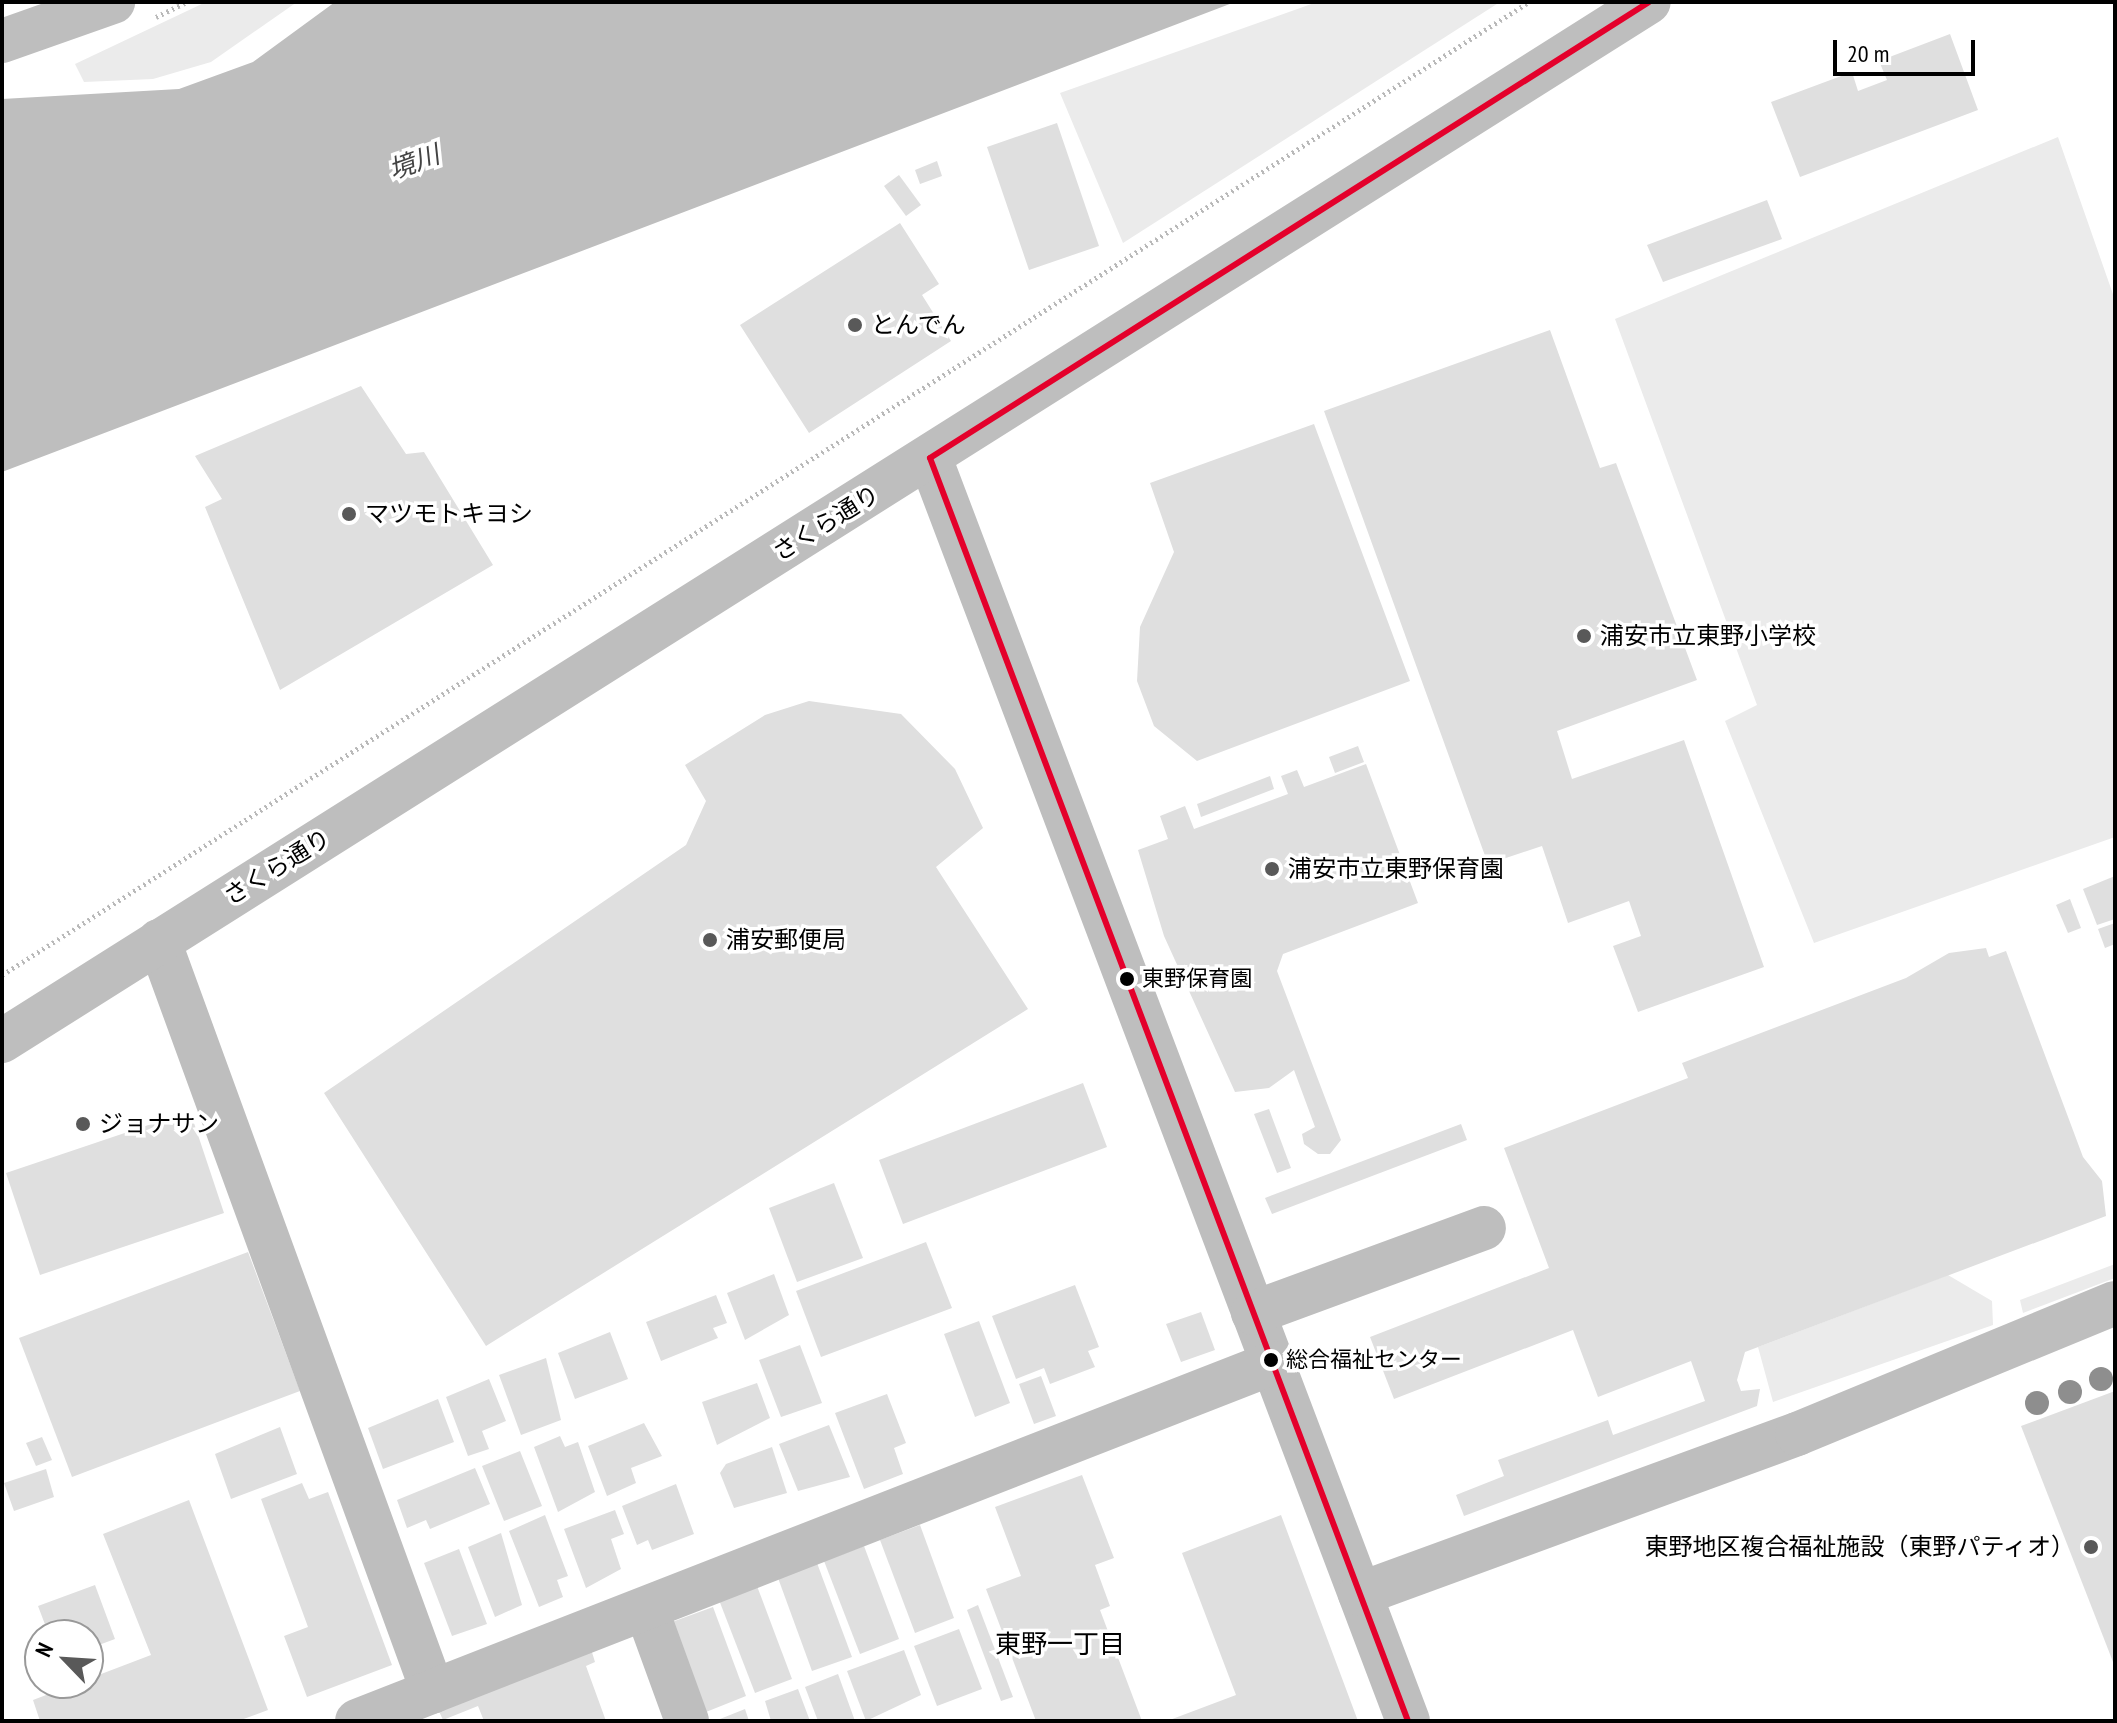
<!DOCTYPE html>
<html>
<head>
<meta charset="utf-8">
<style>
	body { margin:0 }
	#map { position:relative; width:2117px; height:1723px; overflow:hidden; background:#fff; font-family:"PT Sans Narrow","Noto Sans JP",sans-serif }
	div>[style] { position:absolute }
	.green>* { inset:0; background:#ebebeb }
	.water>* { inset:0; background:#bebebe }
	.building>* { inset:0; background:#dfdfdf }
	.path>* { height:5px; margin-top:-2.5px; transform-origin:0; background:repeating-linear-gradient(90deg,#b9b9b9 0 2px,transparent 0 6px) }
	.minor>* { height:44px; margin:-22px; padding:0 22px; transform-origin:22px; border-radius:22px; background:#bebebe }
	.bus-1>* { height:6px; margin:-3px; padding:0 3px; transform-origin:3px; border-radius:3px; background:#e4002b }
	.trees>* { width:24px; height:24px; margin:-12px; border-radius:50%; background:#8e8e8e }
	.dots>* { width:22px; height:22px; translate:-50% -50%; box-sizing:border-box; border:4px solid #fff; border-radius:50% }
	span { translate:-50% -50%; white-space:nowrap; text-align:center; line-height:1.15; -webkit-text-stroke:7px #fff; paint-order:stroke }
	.bus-label { font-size:22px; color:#000 }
	.left { translate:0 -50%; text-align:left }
	.poi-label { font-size:24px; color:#000 }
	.right { translate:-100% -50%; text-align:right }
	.street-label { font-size:24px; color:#000 }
	.water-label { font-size:26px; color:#434343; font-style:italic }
	.neighbourhood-label { font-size:26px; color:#000 }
	.frame { position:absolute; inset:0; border:4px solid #000; pointer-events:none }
	.north { position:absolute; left:24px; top:1619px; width:80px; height:80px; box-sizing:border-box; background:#fff; border:2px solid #999; border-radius:50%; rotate:295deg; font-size:22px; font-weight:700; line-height:32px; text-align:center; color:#000 }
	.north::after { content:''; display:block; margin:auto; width:28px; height:36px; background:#595959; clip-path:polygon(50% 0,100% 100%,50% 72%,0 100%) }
	.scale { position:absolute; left:1833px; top:40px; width:142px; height:36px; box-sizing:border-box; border:4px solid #000; border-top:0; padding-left:10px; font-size:24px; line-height:28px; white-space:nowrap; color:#000; -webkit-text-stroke:6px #fff; paint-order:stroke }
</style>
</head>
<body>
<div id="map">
	<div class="green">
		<div style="clip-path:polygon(206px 2px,297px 2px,211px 62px,153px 79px,84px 82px,75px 64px)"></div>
		<div style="clip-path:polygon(1317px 2px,1500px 2px,1123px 243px,1060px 93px)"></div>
		<div style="clip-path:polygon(2058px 137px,2115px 300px,2115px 837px,1814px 943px,1725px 721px,1757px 705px,1615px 319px)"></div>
		<div style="clip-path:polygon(2115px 1264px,2115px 1278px,2023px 1313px,2020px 1300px)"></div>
		<div style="clip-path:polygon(1948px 1275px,1992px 1301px,1993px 1325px,1773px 1402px,1758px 1347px)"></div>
	</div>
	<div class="water">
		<div style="clip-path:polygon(335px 2px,1235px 2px,2px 472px,2px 99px,179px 89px,253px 62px)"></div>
	</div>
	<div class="building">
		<div style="clip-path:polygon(1950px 34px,1978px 110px,1800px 177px,1771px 102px,1852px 72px,1858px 91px,1887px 80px,1879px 61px)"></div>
		<div style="clip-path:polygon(1057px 123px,1099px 246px,1029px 270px,987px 147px)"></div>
		<div style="clip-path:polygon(937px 161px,942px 176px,920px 184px,915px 170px)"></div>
		<div style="clip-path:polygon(899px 175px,921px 205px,906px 216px,884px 186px)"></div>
		<div style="clip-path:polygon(1767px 200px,1782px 239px,1663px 282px,1647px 245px)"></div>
		<div style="clip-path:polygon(900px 223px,939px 284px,922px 295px,951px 341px,809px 433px,740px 325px)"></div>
		<div style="clip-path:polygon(1550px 330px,1600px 468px,1616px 463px,1697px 680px,1557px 731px,1572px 779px,1684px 740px,1764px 967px,1638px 1012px,1613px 946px,1641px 936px,1629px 901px,1568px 923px,1542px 846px,1488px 864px,1324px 411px)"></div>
		<div style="clip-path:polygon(361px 386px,406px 454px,424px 452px,493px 565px,280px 690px,205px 507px,222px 499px,195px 456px)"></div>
		<div style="clip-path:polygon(1314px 424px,1410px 681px,1197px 761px,1154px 726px,1137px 681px,1140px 627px,1174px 552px,1150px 483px)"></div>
		<div style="clip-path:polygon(809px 701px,901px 714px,955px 769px,983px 828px,936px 867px,1028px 1009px,486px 1346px,324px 1093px,686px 845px,706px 801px,685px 765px,765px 715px)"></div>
		<div style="clip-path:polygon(1358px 746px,1364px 762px,1335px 773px,1329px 757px)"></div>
		<div style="clip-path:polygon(1366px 764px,1418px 903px,1283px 954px,1277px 971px,1341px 1140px,1330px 1154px,1318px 1154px,1304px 1144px,1302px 1134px,1315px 1127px,1294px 1070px,1269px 1088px,1235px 1092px,1164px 936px,1138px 850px,1168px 839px,1160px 816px,1185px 806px,1194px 829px,1288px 794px,1281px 776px,1297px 770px,1304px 787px)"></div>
		<div style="clip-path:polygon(1270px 776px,1274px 789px,1201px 817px,1197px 804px)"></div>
		<div style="clip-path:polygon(2115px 876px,2115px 919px,2097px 925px,2083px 889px)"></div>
		<div style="clip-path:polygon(2070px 899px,2081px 928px,2068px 933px,2056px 905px)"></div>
		<div style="clip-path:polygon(2115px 923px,2115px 944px,2105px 948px,2098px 929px)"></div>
		<div style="clip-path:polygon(1986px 948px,1989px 957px,2006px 951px,2083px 1157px,2102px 1181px,2106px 1216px,1745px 1352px,1737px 1380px,1741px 1391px,1760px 1389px,1757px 1406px,1464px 1516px,1456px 1495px,1504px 1476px,1498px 1460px,1608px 1420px,1613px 1435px,1705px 1401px,1691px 1361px,1598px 1397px,1573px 1330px,1394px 1399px,1370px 1337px,1549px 1268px,1504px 1148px,1688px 1078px,1682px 1063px,1906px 978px,1949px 953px)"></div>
		<div style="clip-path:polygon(1083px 1083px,1107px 1147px,903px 1224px,879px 1160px)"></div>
		<div style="clip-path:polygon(1269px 1109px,1291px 1168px,1277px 1173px,1254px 1114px)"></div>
		<div style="clip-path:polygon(190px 1111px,224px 1213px,40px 1275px,6px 1173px)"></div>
		<div style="clip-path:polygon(1461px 1124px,1467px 1140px,1272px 1214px,1265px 1198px)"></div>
		<div style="clip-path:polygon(834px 1183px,863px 1258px,797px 1282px,769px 1208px)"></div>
		<div style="clip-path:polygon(926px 1242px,952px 1308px,821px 1357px,796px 1291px)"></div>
		<div style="clip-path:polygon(248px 1252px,300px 1391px,72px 1477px,19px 1338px)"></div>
		<div style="clip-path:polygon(774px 1274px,789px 1315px,745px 1340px,727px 1293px)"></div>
		<div style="clip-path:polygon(1075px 1285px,1099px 1347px,1088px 1351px,1095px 1367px,1050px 1384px,1044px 1368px,1016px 1379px,992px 1316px)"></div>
		<div style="clip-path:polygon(716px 1295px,727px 1323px,713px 1328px,718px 1338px,661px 1361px,646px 1322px)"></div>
		<div style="clip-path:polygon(1201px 1312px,1215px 1350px,1181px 1362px,1166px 1324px)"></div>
		<div style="clip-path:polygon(979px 1321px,1010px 1403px,975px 1417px,944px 1334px)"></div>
		<div style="clip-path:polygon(610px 1332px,628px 1379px,575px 1399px,558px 1353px)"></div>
		<div style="clip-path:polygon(800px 1345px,822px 1403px,781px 1417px,759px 1360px)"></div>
		<div style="clip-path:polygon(546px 1358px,561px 1420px,521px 1435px,499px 1375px)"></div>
		<div style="clip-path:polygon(1041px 1376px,1056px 1416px,1034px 1424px,1019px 1384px)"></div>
		<div style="clip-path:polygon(489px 1379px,506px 1421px,482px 1431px,489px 1449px,468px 1456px,446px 1397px)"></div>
		<div style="clip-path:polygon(757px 1383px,770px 1418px,717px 1445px,702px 1402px)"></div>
		<div style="clip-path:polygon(2115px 1391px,2115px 1667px,2021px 1426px)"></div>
		<div style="clip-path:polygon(887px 1394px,906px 1443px,894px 1448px,903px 1474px,864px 1489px,835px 1413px)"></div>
		<div style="clip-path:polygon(438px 1399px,454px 1442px,383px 1469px,368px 1428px)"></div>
		<div style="clip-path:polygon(644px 1423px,662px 1456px,631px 1468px,636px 1483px,607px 1496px,588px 1446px)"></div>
		<div style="clip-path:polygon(829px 1425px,850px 1477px,798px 1491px,779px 1444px)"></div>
		<div style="clip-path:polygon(280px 1427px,297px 1474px,231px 1499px,215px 1454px)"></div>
		<div style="clip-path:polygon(560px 1436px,565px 1447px,578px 1442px,595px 1492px,558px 1512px,534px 1447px)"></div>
		<div style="clip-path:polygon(42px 1437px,52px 1460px,36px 1466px,26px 1443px)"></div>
		<div style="clip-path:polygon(772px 1447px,787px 1493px,734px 1508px,720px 1473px,726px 1464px)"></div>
		<div style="clip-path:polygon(520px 1451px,542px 1506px,504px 1521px,482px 1466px)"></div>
		<div style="clip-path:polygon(475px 1468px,490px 1504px,430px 1529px,426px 1520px,407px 1528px,397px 1500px)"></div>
		<div style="clip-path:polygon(46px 1469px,54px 1497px,14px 1511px,4px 1483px)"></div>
		<div style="clip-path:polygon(1082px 1475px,1114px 1558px,1095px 1565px,1110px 1606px,1100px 1610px,1142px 1721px,1036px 1721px,986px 1589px,1021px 1576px,995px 1507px)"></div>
		<div style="clip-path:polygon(302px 1483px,309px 1499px,328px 1492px,392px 1665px,307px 1697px,284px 1636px,308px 1627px,261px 1499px)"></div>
		<div style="clip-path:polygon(676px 1484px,694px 1534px,652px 1550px,648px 1540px,637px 1545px,622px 1506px)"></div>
		<div style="clip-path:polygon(189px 1500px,268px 1710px,238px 1721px,40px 1721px,33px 1700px,151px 1655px,103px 1534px)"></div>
		<div style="clip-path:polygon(615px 1510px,624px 1534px,611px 1539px,621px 1569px,586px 1588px,564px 1529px)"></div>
		<div style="clip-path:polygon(545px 1515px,568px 1576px,557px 1580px,563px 1597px,539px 1607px,509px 1531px)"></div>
		<div style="clip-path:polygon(1281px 1515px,1358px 1721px,1167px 1721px,1236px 1695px,1182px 1553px)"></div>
		<div style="clip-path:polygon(920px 1525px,954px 1618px,915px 1633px,880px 1540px)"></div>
		<div style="clip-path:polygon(501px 1533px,522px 1605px,495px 1617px,468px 1547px)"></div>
		<div style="clip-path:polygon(864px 1546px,899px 1639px,860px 1654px,824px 1561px)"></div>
		<div style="clip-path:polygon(459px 1549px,487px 1624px,452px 1636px,424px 1563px)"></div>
		<div style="clip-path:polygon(817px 1563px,852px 1657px,812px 1671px,778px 1578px)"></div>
		<div style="clip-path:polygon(95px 1585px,115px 1639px,88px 1649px,88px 1635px,49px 1635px,38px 1606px)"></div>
		<div style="clip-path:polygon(757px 1586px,792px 1679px,755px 1693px,719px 1600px)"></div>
		<div style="clip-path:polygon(978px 1605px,1013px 1697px,1001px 1701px,967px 1610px)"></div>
		<div style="clip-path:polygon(713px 1607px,746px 1696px,706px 1712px,672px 1622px)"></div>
		<div style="clip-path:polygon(959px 1629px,982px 1689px,937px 1706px,914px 1646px)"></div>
		<div style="clip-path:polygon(591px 1649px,595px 1662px,586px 1666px,606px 1721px,484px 1721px,478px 1706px,443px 1720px,437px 1707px)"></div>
		<div style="clip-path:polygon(904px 1650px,921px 1695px,866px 1721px,847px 1671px)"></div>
		<div style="clip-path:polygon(838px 1674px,855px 1721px,818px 1721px,805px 1687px)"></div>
		<div style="clip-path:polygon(798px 1689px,810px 1721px,771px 1721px,765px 1701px)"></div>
		<div style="clip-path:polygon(745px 1709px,749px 1721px,715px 1721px)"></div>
	</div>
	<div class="path">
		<div style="left:156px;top:17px;width:34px;rotate:-26deg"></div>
		<div style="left:2px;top:975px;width:1811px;rotate:-32.51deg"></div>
	</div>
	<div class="minor">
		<div style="left:2px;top:41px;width:118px;rotate:-19.4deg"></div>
		<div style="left:930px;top:458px;width:1350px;rotate:69.27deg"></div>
		<div style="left:159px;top:941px;width:799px;rotate:69.96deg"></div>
		<div style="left:2px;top:1041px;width:1947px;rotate:-32.25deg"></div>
		<div style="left:1253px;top:1313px;width:246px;rotate:-20.2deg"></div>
		<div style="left:1360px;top:1594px;width:465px;rotate:-20.1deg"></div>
		<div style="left:1797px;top:1434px;width:344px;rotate:-22.4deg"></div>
		<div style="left:647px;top:1611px;width:117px;rotate:70deg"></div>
		<div style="left:357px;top:1721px;width:983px;rotate:-21.35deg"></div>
	</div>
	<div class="bus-1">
		<div style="left:930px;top:458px;width:1350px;rotate:69.27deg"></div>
		<div style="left:930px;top:458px;width:851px;rotate:-32.38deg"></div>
	</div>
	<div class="trees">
		<div style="left:2101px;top:1379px"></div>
		<div style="left:2070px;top:1392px"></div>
		<div style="left:2037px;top:1403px"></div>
	</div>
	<div class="dots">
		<div style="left:855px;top:325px;background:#595959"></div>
		<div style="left:349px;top:514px;background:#595959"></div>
		<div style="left:1584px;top:636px;background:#595959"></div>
		<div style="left:1272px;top:869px;background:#595959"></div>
		<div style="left:710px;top:940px;background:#595959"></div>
		<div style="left:1127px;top:979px;background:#000"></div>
		<div style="left:83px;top:1124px;background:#595959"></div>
		<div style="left:1271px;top:1360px;background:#000"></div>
		<div style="left:2091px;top:1547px;background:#595959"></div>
	</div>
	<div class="bus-label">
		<span class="left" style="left:1142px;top:979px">東野保育園</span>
		<span class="left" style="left:1286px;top:1360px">総合福祉センター</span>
	</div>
	<div class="poi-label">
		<span class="left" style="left:871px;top:325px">とんでん</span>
		<span class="left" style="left:365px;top:514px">マツモトキヨシ</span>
		<span class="left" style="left:1600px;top:636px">浦安市立東野小学校</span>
		<span class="left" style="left:1288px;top:869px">浦安市立東野保育園</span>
		<span class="left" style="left:726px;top:940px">浦安郵便局</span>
		<span class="left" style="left:99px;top:1124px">ジョナサン</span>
		<span class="right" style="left:2075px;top:1547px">東野地区複合福祉施設（東野パティオ）</span>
	</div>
	<div class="street-label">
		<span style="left:826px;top:523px;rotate:-32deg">さくら通り</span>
		<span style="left:277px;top:867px;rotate:-32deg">さくら通り</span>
	</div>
	<div class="water-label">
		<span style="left:414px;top:162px;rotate:-20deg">境川</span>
	</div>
	<div class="neighbourhood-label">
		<span style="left:1060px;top:1644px">東野一丁目</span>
	</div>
	<div class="frame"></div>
	<div class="north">N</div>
	<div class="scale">20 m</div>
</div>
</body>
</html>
